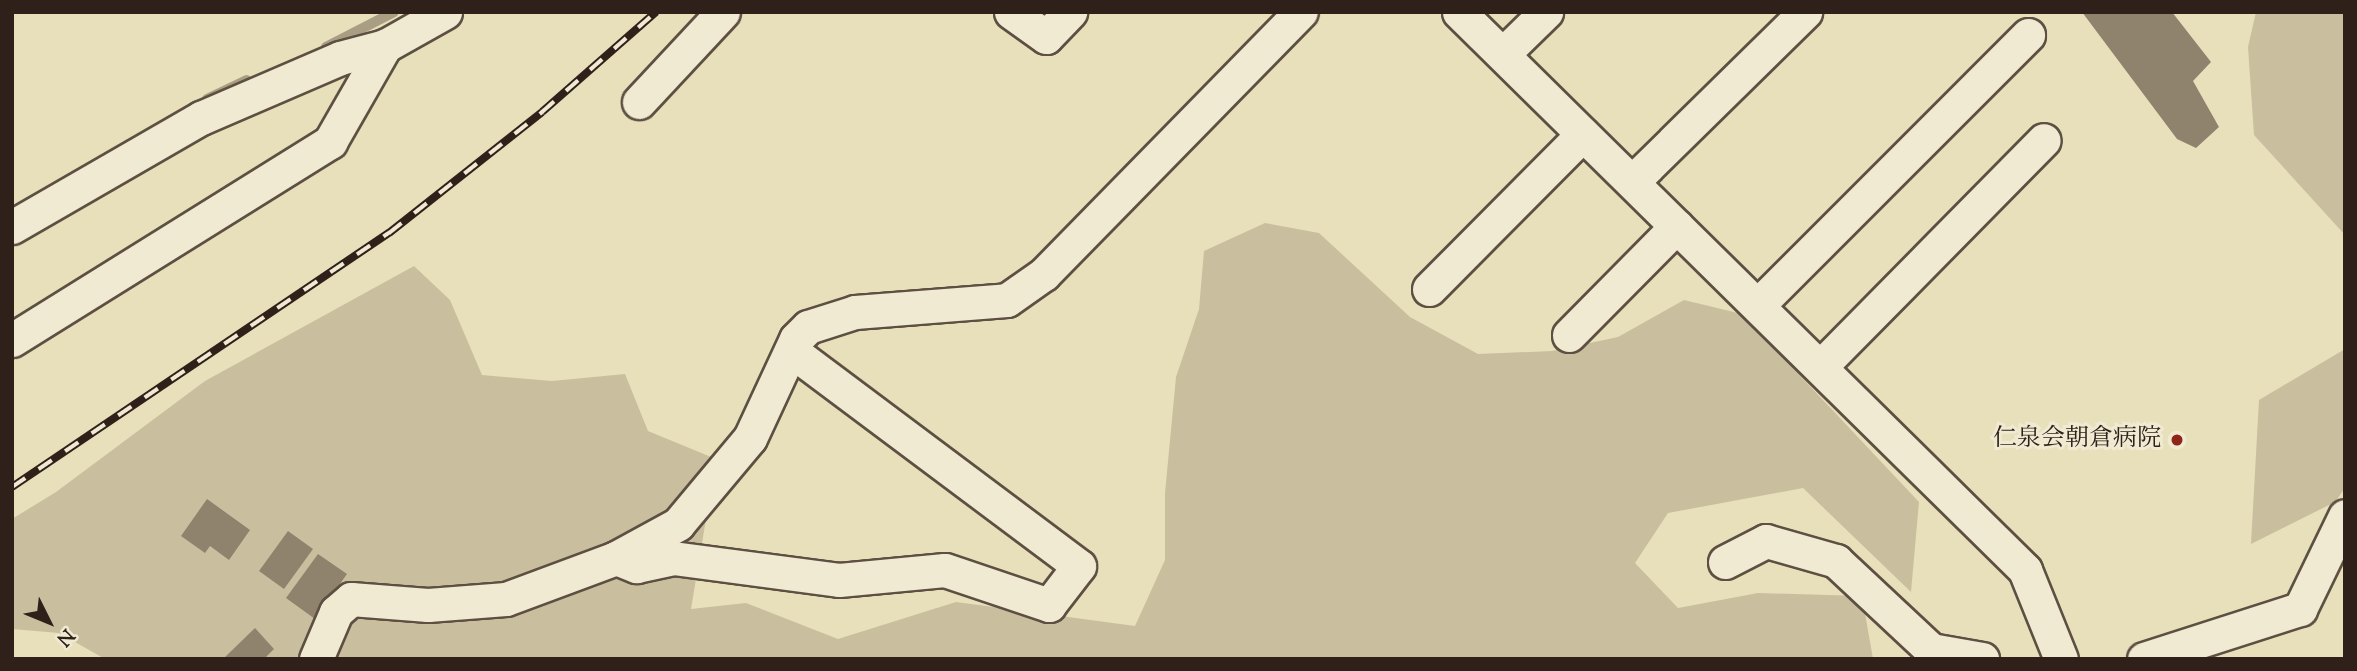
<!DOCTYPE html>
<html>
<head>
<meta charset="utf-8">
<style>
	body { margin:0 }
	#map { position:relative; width:2357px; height:671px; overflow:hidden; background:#e8dfbb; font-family:"Sorts Mill Goudy","Noto Serif JP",serif }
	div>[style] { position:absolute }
	.green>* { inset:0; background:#c9bf9f }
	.stream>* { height:10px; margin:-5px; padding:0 5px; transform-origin:5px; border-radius:5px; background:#a99e84 }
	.building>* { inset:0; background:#8f836d }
	.roads { filter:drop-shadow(2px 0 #5d5042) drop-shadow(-2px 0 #5d5042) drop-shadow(0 2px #5d5042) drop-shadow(0 -2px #5d5042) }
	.street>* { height:33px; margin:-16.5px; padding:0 16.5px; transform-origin:16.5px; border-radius:16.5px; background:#f0ead3 }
	.rail>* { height:8px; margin-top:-4px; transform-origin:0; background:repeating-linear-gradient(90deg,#f0ead3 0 16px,#2f2019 0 32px); box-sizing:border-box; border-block:2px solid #2f2019 }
	.dots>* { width:19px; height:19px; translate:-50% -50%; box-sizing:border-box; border:4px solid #f0ead3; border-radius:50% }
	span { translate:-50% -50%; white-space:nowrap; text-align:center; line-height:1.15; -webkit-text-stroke:6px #f0ead3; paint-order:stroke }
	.poi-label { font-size:24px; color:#2f2019 }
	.right { translate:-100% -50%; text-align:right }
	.frame { position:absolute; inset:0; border:14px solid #2f2019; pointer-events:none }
	.north { position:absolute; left:14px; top:587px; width:70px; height:70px; -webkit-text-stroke:5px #f0ead3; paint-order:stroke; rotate:133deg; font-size:19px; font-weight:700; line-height:28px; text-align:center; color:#2f2019 }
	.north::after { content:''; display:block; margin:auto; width:24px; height:32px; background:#2f2019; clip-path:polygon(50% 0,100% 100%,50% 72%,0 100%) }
</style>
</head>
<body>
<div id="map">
	<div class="green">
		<div style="clip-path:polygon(2256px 12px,2345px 12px,2345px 235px,2254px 135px,2248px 47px)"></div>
		<div style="clip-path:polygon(1265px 223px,1319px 233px,1410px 317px,1478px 354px,1552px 351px,1618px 337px,1684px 300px,1742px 314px,1919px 502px,1911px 592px,1803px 488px,1668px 513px,1635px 563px,1678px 608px,1758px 593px,1862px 596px,1873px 659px,105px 659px,59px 633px,12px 629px,12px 519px,56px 492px,205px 381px,414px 266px,450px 300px,482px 375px,552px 381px,625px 374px,648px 431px,716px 459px,691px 609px,746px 603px,838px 639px,956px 602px,1135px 626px,1165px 560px,1165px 493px,1176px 377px,1199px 309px,1204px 251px)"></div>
		<div style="clip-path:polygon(2345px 349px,2345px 488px,2335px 502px,2251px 544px,2259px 400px)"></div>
	</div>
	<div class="stream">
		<div style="left:326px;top:47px;width:76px;rotate:-27.2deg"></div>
		<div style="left:207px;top:99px;width:44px;rotate:-25.4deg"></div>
	</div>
	<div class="building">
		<div style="clip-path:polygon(2082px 12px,2172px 12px,2211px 62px,2193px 81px,2219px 127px,2196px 148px,2177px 139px)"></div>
		<div style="clip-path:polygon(207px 499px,250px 530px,229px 560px,210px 546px,205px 553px,181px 536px)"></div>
		<div style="clip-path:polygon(288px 531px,313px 549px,284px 589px,259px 571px)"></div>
		<div style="clip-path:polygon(318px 554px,347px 574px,315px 619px,286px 598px)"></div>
		<div style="clip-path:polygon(255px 628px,274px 649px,264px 659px,223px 659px)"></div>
	</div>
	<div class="roads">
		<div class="street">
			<div style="left:1011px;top:12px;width:43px;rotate:35.5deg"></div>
			<div style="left:1046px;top:37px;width:35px;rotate:-46deg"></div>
			<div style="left:1459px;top:12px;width:795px;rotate:44.59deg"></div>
			<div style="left:2025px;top:570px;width:96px;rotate:68deg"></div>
			<div style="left:1504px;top:53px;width:59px;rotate:-44.3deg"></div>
			<div style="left:639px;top:102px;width:123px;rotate:-47deg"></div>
			<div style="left:1632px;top:182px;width:243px;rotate:-44.5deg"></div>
			<div style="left:12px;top:227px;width:218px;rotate:-30deg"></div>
			<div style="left:201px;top:118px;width:151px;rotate:-23.3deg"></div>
			<div style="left:340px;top:58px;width:47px;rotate:-14.9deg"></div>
			<div style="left:385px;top:46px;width:69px;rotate:-29.5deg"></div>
			<div style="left:1429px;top:289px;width:218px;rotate:-45.2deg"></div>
			<div style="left:1758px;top:305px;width:382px;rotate:-45deg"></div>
			<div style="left:1569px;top:335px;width:153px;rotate:-45.3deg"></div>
			<div style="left:12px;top:340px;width:375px;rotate:-31.9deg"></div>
			<div style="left:330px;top:142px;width:111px;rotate:-60.2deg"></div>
			<div style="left:1821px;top:366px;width:317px;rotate:-45.4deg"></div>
			<div style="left:616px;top:558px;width:22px;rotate:22deg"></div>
			<div style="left:636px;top:566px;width:38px;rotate:-12deg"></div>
			<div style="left:673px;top:558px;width:167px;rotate:7.5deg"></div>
			<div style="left:839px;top:580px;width:106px;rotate:-5.4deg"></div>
			<div style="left:945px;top:570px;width:110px;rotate:18.6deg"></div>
			<div style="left:1049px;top:605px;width:49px;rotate:-52.4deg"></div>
			<div style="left:1079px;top:566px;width:359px;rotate:-143.2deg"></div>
			<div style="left:1725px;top:562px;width:46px;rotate:-27.1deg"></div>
			<div style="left:1766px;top:541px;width:73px;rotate:15.9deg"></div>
			<div style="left:1836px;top:561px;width:130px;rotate:43.1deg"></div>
			<div style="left:1931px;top:650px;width:52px;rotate:10deg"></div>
			<div style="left:316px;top:659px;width:51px;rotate:-66.9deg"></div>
			<div style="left:336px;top:612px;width:20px;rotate:-41deg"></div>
			<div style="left:351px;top:599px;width:77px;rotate:4.5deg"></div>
			<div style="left:428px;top:605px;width:78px;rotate:-4.4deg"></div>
			<div style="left:506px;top:599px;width:117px;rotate:-20.4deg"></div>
			<div style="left:616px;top:558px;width:71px;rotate:-28.7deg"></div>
			<div style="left:678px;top:524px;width:112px;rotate:-50.1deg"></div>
			<div style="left:750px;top:438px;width:109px;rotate:-65.1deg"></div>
			<div style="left:796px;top:339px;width:17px;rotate:-45deg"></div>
			<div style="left:808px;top:327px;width:49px;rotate:-17.7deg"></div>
			<div style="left:855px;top:312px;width:152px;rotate:-4.5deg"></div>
			<div style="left:1007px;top:300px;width:45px;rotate:-35.1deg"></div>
			<div style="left:1044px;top:274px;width:367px;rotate:-45.6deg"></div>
			<div style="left:2144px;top:659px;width:164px;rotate:-17.8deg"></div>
			<div style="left:2300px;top:609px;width:103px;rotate:-64.2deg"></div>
		</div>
	</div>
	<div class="rail">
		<div style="left:12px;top:487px;width:455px;rotate:-34deg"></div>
		<div style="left:389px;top:233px;width:195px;rotate:-38.3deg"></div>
		<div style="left:542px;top:112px;width:152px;rotate:-41.3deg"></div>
	</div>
	<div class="dots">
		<div style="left:2177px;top:440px;background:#8f2418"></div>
	</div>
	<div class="poi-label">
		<span class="right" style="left:2161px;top:440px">仁泉会朝倉病院</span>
	</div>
	<div class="frame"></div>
	<div class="north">N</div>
</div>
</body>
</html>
